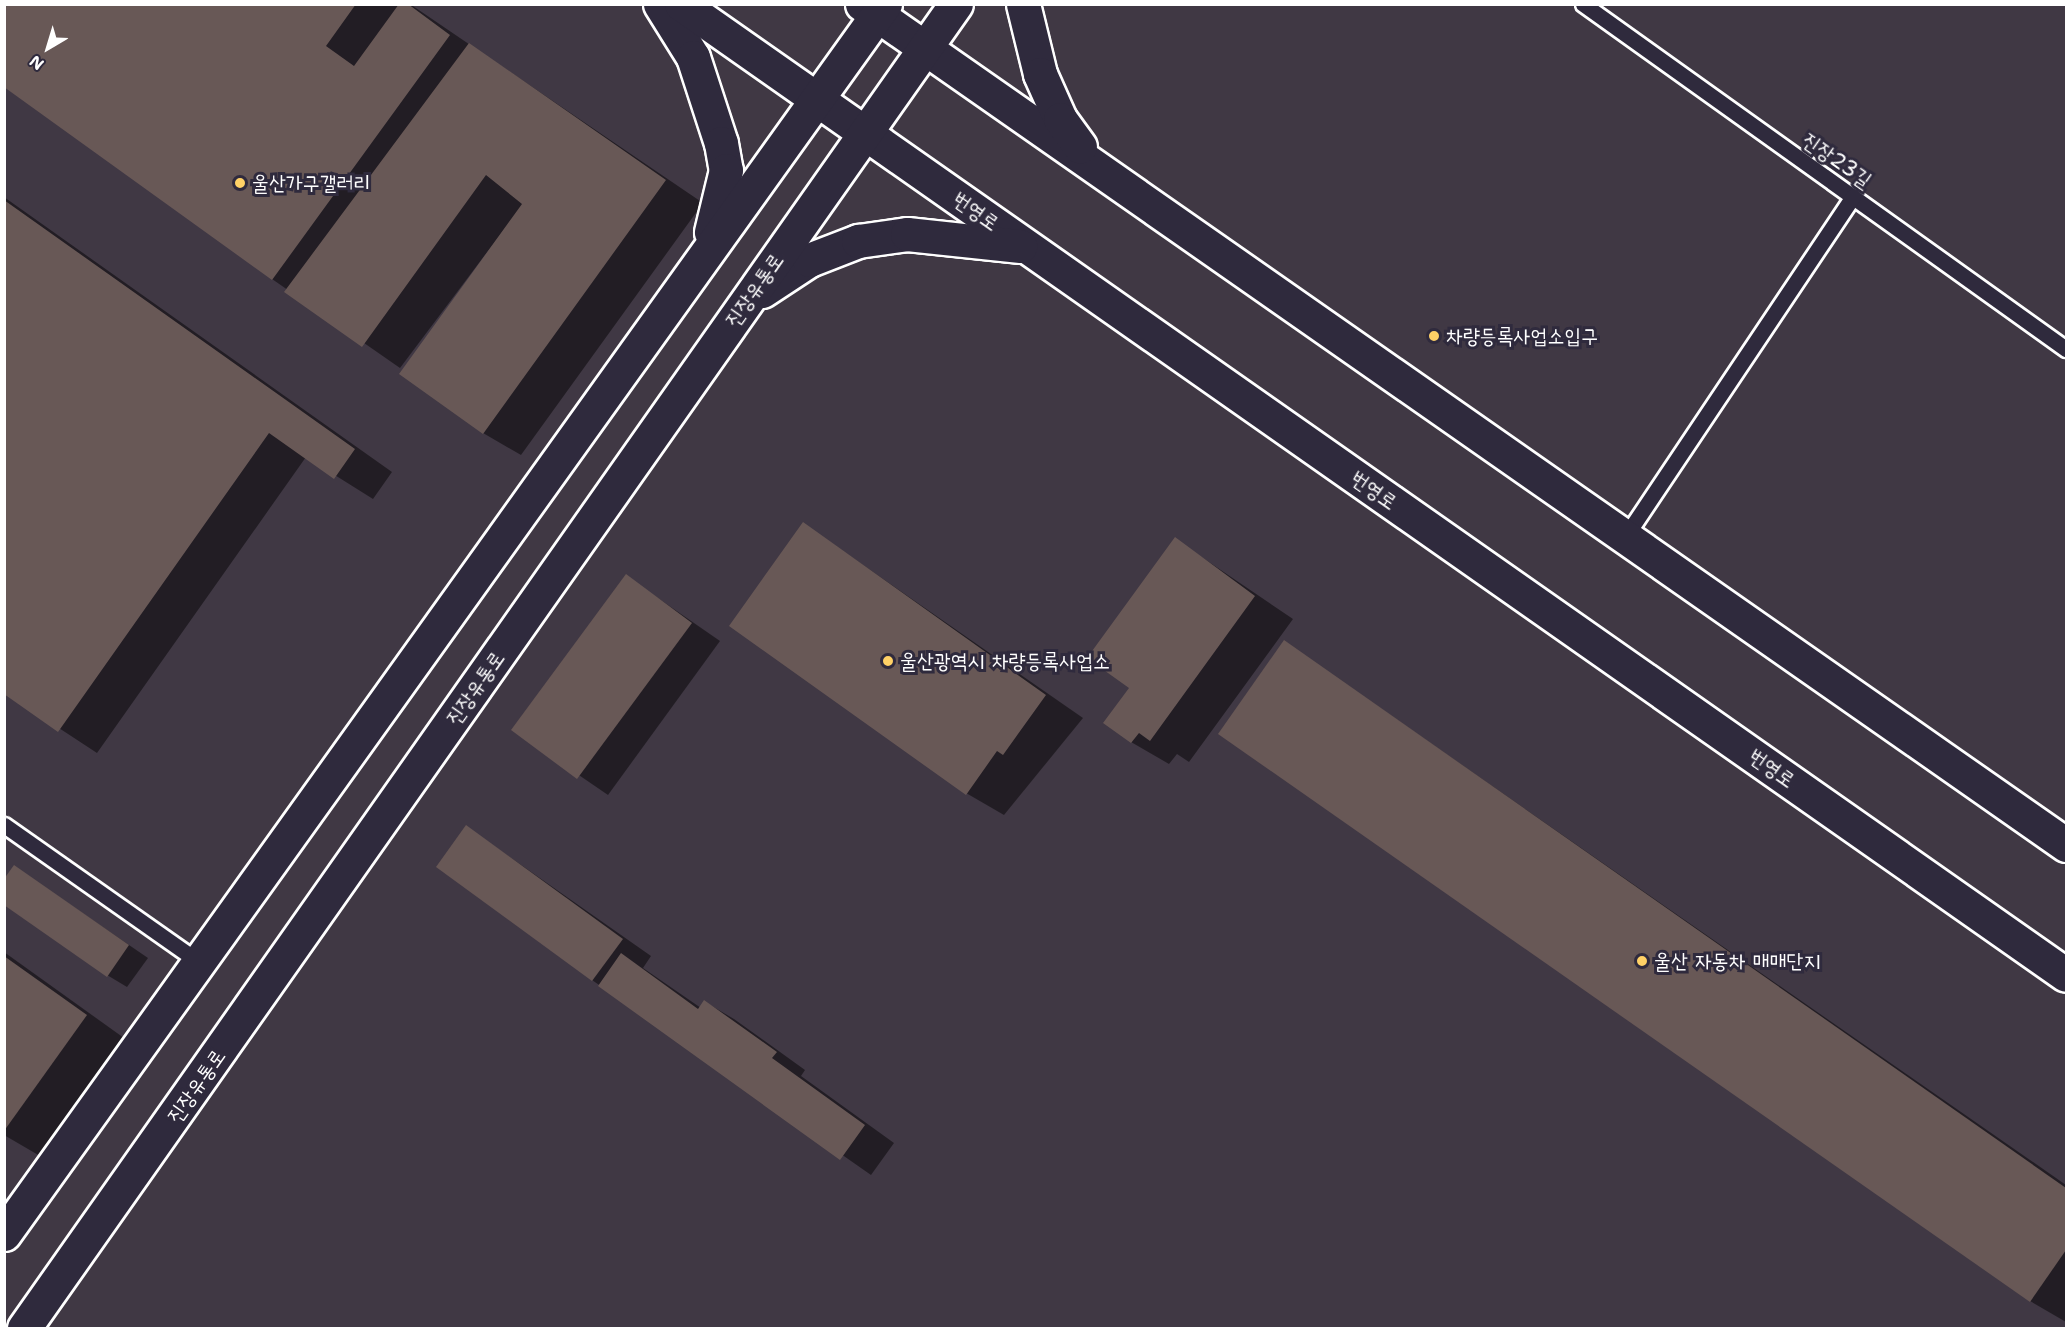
<!DOCTYPE html>
<html>
<head>
<meta charset="utf-8">
<style>
	body { margin:0 }
	#map { position:relative; width:2071px; height:1333px; overflow:hidden; background:#403844; font-family:"Shantell Sans","Poor Story",sans-serif }
	div>[style] { position:absolute }
	.shadow>* { inset:0; background:#0007 }
	.building>* { inset:0; background:#685856 }
	.roads { filter:drop-shadow(2px 0 #fff) drop-shadow(-2px 0 #fff) drop-shadow(0 2px #fff) drop-shadow(0 -2px #fff) }
	.lane>* { height:15px; margin:-7.5px; padding:0 7.5px; transform-origin:7.5px; border-radius:7.5px; background:#2f2a3d }
	.secondary>* { height:33px; margin:-16.5px; padding:0 16.5px; transform-origin:16.5px; border-radius:16.5px; background:#2f2a3d }
	.dots>* { width:16px; height:16px; translate:-50% -50%; box-sizing:border-box; border:3px solid #2f2a3d; border-radius:50% }
	span { translate:-50% -50%; white-space:nowrap; text-align:center; line-height:1.15; -webkit-text-stroke:6px #2f2a3d; paint-order:stroke }
	.street-label { font-size:21px; color:#fff }
	.poi-label { font-size:21px; color:#fff }
	.left { translate:0 -50%; text-align:left }
	.frame { position:absolute; inset:0; border:6px solid #fff; pointer-events:none }
	.north { position:absolute; left:18px; top:18px; width:60px; height:60px; -webkit-text-stroke:4px #2f2a3d; paint-order:stroke; rotate:218deg; font-size:16px; font-weight:700; line-height:24px; text-align:center; color:#fff }
	.north::after { content:''; display:block; margin:auto; width:21px; height:27px; background:#fff; clip-path:polygon(50% 0,100% 100%,50% 72%,0 100%) }
</style>
</head>
<body>
<div id="map">
	<div class="shadow">
		<div style="clip-path:polygon(4px 4px,410px 4px,703px 203px,521px 455px,483px 433px,524px 203px,400px 368px,272px 279px)"></div>
		<div style="clip-path:polygon(4px 197px,392px 472px,373px 499px,306px 457px,97px 753px,4px 692px)"></div>
		<div style="clip-path:polygon(804px 524px,1083px 718px,1004px 815px,966px 793px)"></div>
		<div style="clip-path:polygon(1175px 539px,1293px 619px,1189px 762px,1177px 754px,1169px 764px,1131px 742px,1131px 688px)"></div>
		<div style="clip-path:polygon(626px 576px,720px 641px,608px 795px,513px 730px)"></div>
		<div style="clip-path:polygon(1285px 642px,2066px 1185px,2066px 1322px,2030px 1301px)"></div>
		<div style="clip-path:polygon(467px 827px,651px 956px,643px 968px,701px 1008px,705px 1002px,734px 1019px,805px 1070px,801px 1076px,894px 1143px,871px 1175px,592px 980px)"></div>
		<div style="clip-path:polygon(15px 867px,148px 958px,127px 987px,107px 975px)"></div>
		<div style="clip-path:polygon(4px 952px,124px 1038px,40px 1156px,4px 1135px)"></div>
	</div>
	<div class="building">
		<div style="clip-path:polygon(4px 4px,356px 4px,326px 46px,354px 66px,399px 4px,408px 4px,450px 35px,272px 280px,4px 87px)"></div>
		<div style="clip-path:polygon(469px 43px,666px 180px,483px 434px,399px 374px,522px 204px,486px 175px,362px 347px,284px 292px)"></div>
		<div style="clip-path:polygon(4px 200px,355px 449px,334px 479px,269px 433px,58px 732px,4px 694px)"></div>
		<div style="clip-path:polygon(803px 522px,1046px 695px,1003px 755px,997px 751px,966px 795px,729px 626px)"></div>
		<div style="clip-path:polygon(1175px 537px,1255px 596px,1150px 741px,1139px 733px,1131px 743px,1103px 723px,1129px 688px,1087px 658px)"></div>
		<div style="clip-path:polygon(626px 574px,692px 623px,577px 779px,511px 730px)"></div>
		<div style="clip-path:polygon(1284px 640px,2066px 1188px,2066px 1250px,2030px 1302px,1218px 734px)"></div>
		<div style="clip-path:polygon(466px 825px,623px 939px,592px 981px,436px 867px)"></div>
		<div style="clip-path:polygon(14px 865px,129px 945px,107px 977px,4px 905px,4px 879px)"></div>
		<div style="clip-path:polygon(621px 953px,698px 1009px,704px 1000px,777px 1052px,772px 1058px,865px 1125px,840px 1160px,598px 986px)"></div>
		<div style="clip-path:polygon(4px 956px,87px 1015px,4px 1131px)"></div>
	</div>
	<div class="roads">
		<div class="lane">
			<div style="left:1583px;top:4px;width:594px;rotate:35.54deg"></div>
			<div style="left:1625px;top:537px;width:410px;rotate:-56.2deg"></div>
			<div style="left:4px;top:825px;width:238px;rotate:35.1deg"></div>
		</div>
		<div class="secondary">
			<div style="left:660px;top:4px;width:62px;rotate:58.1deg"></div>
			<div style="left:693px;top:57px;width:90px;rotate:72deg"></div>
			<div style="left:721px;top:143px;width:27px;rotate:80deg"></div>
			<div style="left:726px;top:170px;width:64px;rotate:103.6deg"></div>
			<div style="left:681px;top:4px;width:1691px;rotate:35.03deg"></div>
			<div style="left:862px;top:4px;width:1469px;rotate:34.93deg"></div>
			<div style="left:1023px;top:4px;width:72px;rotate:76.3deg"></div>
			<div style="left:1040px;top:74px;width:49px;rotate:66deg"></div>
			<div style="left:1060px;top:119px;width:34px;rotate:54deg"></div>
			<div style="left:762px;top:291px;width:56px;rotate:-33.4deg"></div>
			<div style="left:809px;top:260px;width:53px;rotate:-21.2deg"></div>
			<div style="left:858px;top:241px;width:49px;rotate:-8.1deg"></div>
			<div style="left:907px;top:234px;width:114px;rotate:6.1deg"></div>
			<div style="left:4px;top:1234px;width:1513px;rotate:-54.39deg"></div>
			<div style="left:24px;top:1328px;width:1619px;rotate:-54.86deg"></div>
		</div>
	</div>
	<div class="dots">
		<div style="left:240px;top:183px;background:#ffd166"></div>
		<div style="left:1434px;top:336px;background:#ffd166"></div>
		<div style="left:888px;top:661px;background:#ffd166"></div>
		<div style="left:1642px;top:961px;background:#ffd166"></div>
	</div>
	<div class="street-label">
		<span style="left:1837px;top:160px;rotate:35deg">진장23길</span>
		<span style="left:976px;top:211px;rotate:35deg">번영로</span>
		<span style="left:754px;top:290px;rotate:-55deg">진장유통로</span>
		<span style="left:1374px;top:490px;rotate:35deg">번영로</span>
		<span style="left:475px;top:688px;rotate:-55deg">진장유통로</span>
		<span style="left:1772px;top:768px;rotate:35deg">번영로</span>
		<span style="left:196px;top:1086px;rotate:-55deg">진장유통로</span>
	</div>
	<div class="poi-label">
		<span class="left" style="left:252px;top:183px">울산가구갤러리</span>
		<span class="left" style="left:1446px;top:336px">차량등록사업소입구</span>
		<span class="left" style="left:900px;top:661px">울산광역시 차량등록사업소</span>
		<span class="left" style="left:1654px;top:961px">울산 자동차 매매단지</span>
	</div>
	<div class="frame"></div>
	<div class="north">N</div>
</div>
</body>
</html>
